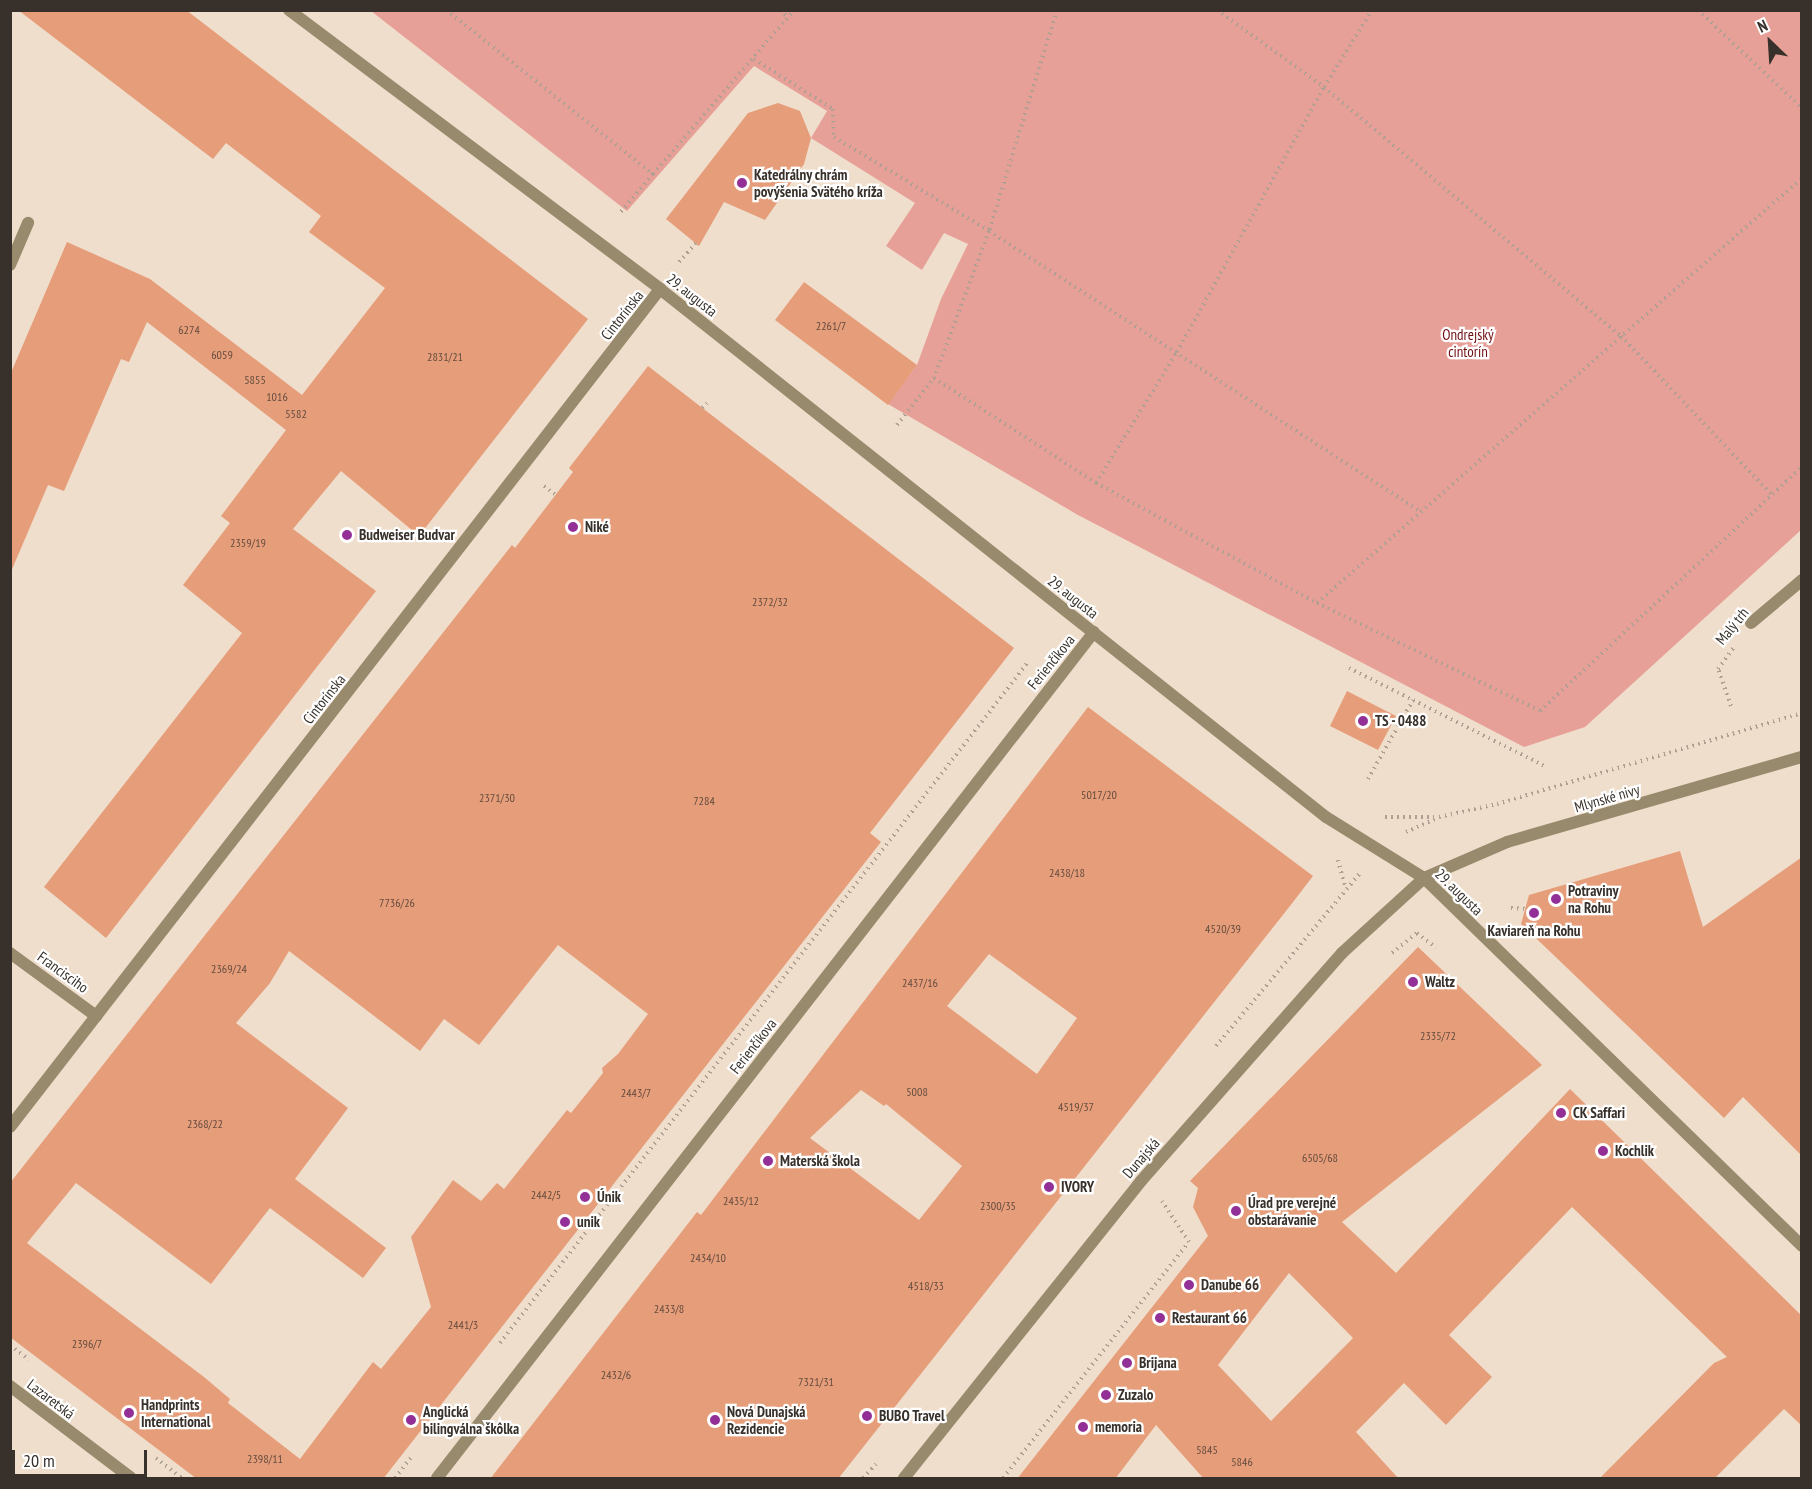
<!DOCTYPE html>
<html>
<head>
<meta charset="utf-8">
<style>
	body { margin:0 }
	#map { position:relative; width:1812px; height:1489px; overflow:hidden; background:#f0decc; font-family:"PT Sans Narrow",sans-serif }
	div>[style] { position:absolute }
	.green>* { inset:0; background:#e7a098 }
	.building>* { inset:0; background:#e69d7a }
	.path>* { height:4px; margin-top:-2px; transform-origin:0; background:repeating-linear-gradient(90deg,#ad9f91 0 1.5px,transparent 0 6px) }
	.minor>* { height:12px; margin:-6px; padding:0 6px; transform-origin:6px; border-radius:6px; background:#988a6d }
	.tertiary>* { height:12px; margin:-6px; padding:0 6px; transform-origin:6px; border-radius:6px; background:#988a6d }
	.dots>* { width:16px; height:16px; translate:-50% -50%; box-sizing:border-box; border:3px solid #fff; border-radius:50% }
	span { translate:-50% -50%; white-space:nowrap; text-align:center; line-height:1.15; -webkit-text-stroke:4.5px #fff; paint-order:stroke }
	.number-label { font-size:12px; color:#644c3f }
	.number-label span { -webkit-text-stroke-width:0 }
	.poi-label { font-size:15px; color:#38312b; font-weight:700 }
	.left { translate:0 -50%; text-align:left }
	.street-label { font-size:15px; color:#38312b }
	.park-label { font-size:15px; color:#700f11 }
	.frame { position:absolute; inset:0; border:12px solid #38312b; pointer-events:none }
	.north { position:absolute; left:1740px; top:12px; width:60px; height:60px; -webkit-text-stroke:4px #fff; paint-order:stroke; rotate:335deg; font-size:16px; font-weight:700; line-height:24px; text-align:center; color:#38312b }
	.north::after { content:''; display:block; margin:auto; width:21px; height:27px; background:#38312b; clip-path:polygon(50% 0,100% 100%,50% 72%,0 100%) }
	.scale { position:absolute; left:12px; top:1450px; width:135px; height:27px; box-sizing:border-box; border:3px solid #38312b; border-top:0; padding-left:8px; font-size:18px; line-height:21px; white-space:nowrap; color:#38312b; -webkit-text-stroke:4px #fff; paint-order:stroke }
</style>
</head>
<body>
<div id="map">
	<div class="green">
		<div style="clip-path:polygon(371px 11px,1801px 11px,1801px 530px,1585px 727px,1524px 747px,1078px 515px,888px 404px,917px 365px,941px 299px,968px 244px,944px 233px,922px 270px,886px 246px,915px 203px,811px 138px,827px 111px,754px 66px,627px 211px)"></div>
	</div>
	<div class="building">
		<div style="clip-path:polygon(18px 10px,186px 10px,588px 319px,419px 536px,341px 471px,293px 529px,376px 591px,106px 938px,44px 887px,242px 633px,183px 585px,230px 523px,221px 516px,286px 430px,147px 322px,129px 362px,121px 359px,64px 491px,48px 485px,10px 574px,10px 375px,67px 242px,150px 279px,302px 395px,385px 288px,309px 232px,321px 216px,226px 143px,213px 159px)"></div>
		<div style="clip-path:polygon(778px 103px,800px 111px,811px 138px,804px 164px,765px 220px,724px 202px,699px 246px,666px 219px,748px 113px)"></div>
		<div style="clip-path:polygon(804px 282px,917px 365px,888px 405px,775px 320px)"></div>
		<div style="clip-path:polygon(evenodd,648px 366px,1014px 648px,870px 833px,881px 842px,383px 1479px,197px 1479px,10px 1337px,10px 1183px,512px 545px,515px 548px,573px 472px,569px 468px,648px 366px,558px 945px,648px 1014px,618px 1054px,602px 1068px,603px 1073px,571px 1113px,567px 1110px,504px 1189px,497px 1183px,481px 1201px,453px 1180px,411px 1237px,431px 1307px,381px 1369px,373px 1362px,300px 1459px,228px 1403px,230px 1399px,204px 1377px,27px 1243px,76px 1183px,211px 1284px,270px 1208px,363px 1278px,386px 1248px,295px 1179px,348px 1108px,236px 1023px,270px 983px,289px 951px,420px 1051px,444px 1019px,479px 1045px,558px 945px)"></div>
		<div style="clip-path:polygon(1347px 691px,1396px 716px,1378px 750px,1330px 726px)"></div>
		<div style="clip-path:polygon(evenodd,1088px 707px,1313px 876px,1290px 906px,838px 1479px,490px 1479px,697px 1212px,701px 1215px,1088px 707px,989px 954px,1077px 1018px,1037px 1074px,947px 1006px,989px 954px,1088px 707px,861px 1090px,884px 1106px,886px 1104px,962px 1166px,919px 1220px,810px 1138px,861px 1090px)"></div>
		<div style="clip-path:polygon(1680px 851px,1703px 927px,1802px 857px,1802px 1156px,1743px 1097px,1724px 1118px,1521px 924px,1529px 895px)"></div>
		<div style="clip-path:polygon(evenodd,1418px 947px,1542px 1065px,1342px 1222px,1396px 1273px,1570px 1089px,1802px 1316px,1802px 1426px,1784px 1409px,1714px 1479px,1599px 1479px,1714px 1363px,1727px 1357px,1572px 1207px,1449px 1335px,1492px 1377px,1446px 1425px,1404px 1383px,1356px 1432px,1399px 1479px,1204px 1479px,1156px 1425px,1115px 1479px,1017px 1479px,1208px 1236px,1193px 1207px,1198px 1188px,1190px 1181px,1418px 947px,1289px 1273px,1353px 1338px,1271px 1421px,1218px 1365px,1289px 1273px)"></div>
	</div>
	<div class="path">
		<div style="left:446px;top:10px;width:264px;rotate:38.4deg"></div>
		<div style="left:653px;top:174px;width:52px;rotate:130.4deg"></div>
		<div style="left:780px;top:10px;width:11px;rotate:45deg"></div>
		<div style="left:1057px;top:10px;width:231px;rotate:107.1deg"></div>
		<div style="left:989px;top:231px;width:157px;rotate:110.5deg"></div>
		<div style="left:934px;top:378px;width:193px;rotate:32.9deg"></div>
		<div style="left:1096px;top:483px;width:251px;rotate:28.5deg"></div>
		<div style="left:1317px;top:603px;width:248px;rotate:25.8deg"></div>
		<div style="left:1540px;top:711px;width:358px;rotate:-43deg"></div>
		<div style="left:1217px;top:10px;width:132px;rotate:35.7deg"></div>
		<div style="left:1324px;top:87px;width:388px;rotate:40deg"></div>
		<div style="left:1621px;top:336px;width:218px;rotate:46.5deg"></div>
		<div style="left:1698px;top:10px;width:143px;rotate:43.3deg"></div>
		<div style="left:754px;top:59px;width:93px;rotate:32.3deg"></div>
		<div style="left:833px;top:109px;width:28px;rotate:88deg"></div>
		<div style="left:834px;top:137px;width:181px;rotate:31.2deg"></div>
		<div style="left:989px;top:231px;width:515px;rotate:33.04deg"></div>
		<div style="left:653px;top:174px;width:216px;rotate:-49.3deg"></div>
		<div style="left:679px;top:262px;width:25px;rotate:-48deg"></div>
		<div style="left:702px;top:408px;width:7px;rotate:-45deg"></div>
		<div style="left:897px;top:425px;width:60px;rotate:-51.8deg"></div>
		<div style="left:1096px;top:483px;width:154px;rotate:-58.3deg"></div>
		<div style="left:1177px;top:352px;width:303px;rotate:-61deg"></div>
		<div style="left:1324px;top:87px;width:91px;rotate:-58.1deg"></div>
		<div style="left:544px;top:486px;width:15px;rotate:37deg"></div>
		<div style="left:1317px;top:603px;width:645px;rotate:-41.23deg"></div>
		<div style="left:1349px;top:668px;width:219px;rotate:26.6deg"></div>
		<div style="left:1731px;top:706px;width:39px;rotate:-109deg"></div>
		<div style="left:1718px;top:669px;width:26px;rotate:-54deg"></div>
		<div style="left:1368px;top:779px;width:91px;rotate:-60.3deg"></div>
		<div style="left:1385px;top:817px;width:50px"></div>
		<div style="left:1406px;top:832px;width:36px;rotate:-24deg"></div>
		<div style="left:1439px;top:817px;width:59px;rotate:-12.6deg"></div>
		<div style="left:1497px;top:804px;width:318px;rotate:-16.6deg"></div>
		<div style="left:1338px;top:860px;width:30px;rotate:75deg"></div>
		<div style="left:1511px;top:908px;width:15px;rotate:4deg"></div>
		<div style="left:1392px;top:953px;width:32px;rotate:-39deg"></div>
		<div style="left:1417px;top:933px;width:24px;rotate:38deg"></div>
		<div style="left:1216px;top:1046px;width:226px;rotate:-50.2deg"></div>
		<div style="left:500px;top:1343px;width:862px;rotate:-52.21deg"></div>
		<div style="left:10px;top:1345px;width:24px;rotate:38deg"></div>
		<div style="left:156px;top:1458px;width:33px;rotate:38deg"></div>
		<div style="left:395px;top:1478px;width:29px;rotate:-52deg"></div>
		<div style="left:863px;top:1478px;width:19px;rotate:-47deg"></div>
		<div style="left:1003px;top:1478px;width:300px;rotate:-51.8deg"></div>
		<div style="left:1189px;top:1242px;width:49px;rotate:-123.4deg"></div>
	</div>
	<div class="minor">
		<div style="left:10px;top:265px;width:46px;rotate:-66.8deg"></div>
		<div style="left:1751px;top:623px;width:67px;rotate:-40.1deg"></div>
		<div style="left:10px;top:953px;width:107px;rotate:36.2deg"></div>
		<div style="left:10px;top:1127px;width:1061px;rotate:-52.2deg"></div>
		<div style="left:10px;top:1386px;width:152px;rotate:37.2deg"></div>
		<div style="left:437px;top:1478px;width:1071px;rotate:-52.17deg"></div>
		<div style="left:904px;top:1478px;width:380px;rotate:-51.4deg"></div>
		<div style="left:1141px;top:1181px;width:304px;rotate:-48.6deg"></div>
		<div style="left:1342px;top:953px;width:111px;rotate:-42.4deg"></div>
		<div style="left:1424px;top:878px;width:528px;rotate:44.23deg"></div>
	</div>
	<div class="tertiary">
		<div style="left:289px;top:10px;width:464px;rotate:36.9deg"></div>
		<div style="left:660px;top:289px;width:850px;rotate:38.41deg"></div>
		<div style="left:1326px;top:817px;width:115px;rotate:31.9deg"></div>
		<div style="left:1424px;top:878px;width:90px;rotate:-23.4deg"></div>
		<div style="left:1507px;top:842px;width:307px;rotate:-16.1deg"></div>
	</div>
	<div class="dots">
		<div style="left:742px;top:183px;background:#933097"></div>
		<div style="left:573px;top:527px;background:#933097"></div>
		<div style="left:347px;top:535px;background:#933097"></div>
		<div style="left:1363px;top:721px;background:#933097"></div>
		<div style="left:1556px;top:899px;background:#933097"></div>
		<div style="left:1534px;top:913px;background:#933097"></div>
		<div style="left:1413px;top:982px;background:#933097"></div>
		<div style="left:1561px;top:1113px;background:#933097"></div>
		<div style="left:1603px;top:1151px;background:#933097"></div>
		<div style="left:768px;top:1161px;background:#933097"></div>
		<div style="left:1049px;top:1187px;background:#933097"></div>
		<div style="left:585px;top:1197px;background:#933097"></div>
		<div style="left:1236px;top:1211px;background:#933097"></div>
		<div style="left:565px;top:1222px;background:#933097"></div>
		<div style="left:1189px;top:1285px;background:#933097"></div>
		<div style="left:1160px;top:1318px;background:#933097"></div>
		<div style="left:1127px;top:1363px;background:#933097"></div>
		<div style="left:1106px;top:1395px;background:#933097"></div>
		<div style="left:129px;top:1413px;background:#933097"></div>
		<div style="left:867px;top:1416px;background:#933097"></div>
		<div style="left:411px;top:1420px;background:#933097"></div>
		<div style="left:715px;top:1420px;background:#933097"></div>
		<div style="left:1083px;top:1427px;background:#933097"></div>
	</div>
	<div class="number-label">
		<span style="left:831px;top:326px">2261/7</span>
		<span style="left:189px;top:330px">6274</span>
		<span style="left:222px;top:355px">6059</span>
		<span style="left:445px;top:357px">2831/21</span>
		<span style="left:255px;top:380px">5855</span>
		<span style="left:277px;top:397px">1016</span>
		<span style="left:296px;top:414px">5582</span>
		<span style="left:248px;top:543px">2359/19</span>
		<span style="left:770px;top:602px">2372/32</span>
		<span style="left:1099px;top:795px">5017/20</span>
		<span style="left:497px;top:798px">2371/30</span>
		<span style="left:704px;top:801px">7284</span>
		<span style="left:1067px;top:873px">2438/18</span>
		<span style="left:397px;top:903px">7736/26</span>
		<span style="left:1223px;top:929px">4520/39</span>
		<span style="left:229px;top:969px">2369/24</span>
		<span style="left:920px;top:983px">2437/16</span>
		<span style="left:1438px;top:1036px">2335/72</span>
		<span style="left:917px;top:1092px">5008</span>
		<span style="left:636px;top:1093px">2443/7</span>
		<span style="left:1076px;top:1107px">4519/37</span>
		<span style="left:205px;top:1124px">2368/22</span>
		<span style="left:1320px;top:1158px">6505/68</span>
		<span style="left:546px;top:1195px">2442/5</span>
		<span style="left:741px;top:1201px">2435/12</span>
		<span style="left:998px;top:1206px">2300/35</span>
		<span style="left:708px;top:1258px">2434/10</span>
		<span style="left:926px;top:1286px">4518/33</span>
		<span style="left:669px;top:1309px">2433/8</span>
		<span style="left:463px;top:1325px">2441/3</span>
		<span style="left:87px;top:1344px">2396/7</span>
		<span style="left:616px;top:1375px">2432/6</span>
		<span style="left:816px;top:1382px">7321/31</span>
		<span style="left:1207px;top:1450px">5845</span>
		<span style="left:265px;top:1459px">2398/11</span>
		<span style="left:1242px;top:1462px">5846</span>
	</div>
	<div class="poi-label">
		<span class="left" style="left:754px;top:183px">Katedrálny chrám<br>povýšenia Svätého kríža</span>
		<span class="left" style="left:585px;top:527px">Niké</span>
		<span class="left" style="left:359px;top:535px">Budweiser Budvar</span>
		<span class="left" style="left:1375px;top:721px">TS - 0488</span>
		<span class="left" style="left:1568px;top:899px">Potraviny<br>na Rohu</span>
		<span style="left:1534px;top:931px">Kaviareň na Rohu</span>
		<span class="left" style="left:1425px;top:982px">Waltz</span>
		<span class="left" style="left:1573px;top:1113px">CK Saffari</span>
		<span class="left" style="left:1615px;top:1151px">Kochlik</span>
		<span class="left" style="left:780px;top:1161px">Materská škola</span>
		<span class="left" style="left:1061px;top:1187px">IVORY</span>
		<span class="left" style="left:597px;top:1197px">Únik</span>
		<span class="left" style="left:1248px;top:1211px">Úrad pre verejné<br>obstarávanie</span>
		<span class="left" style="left:577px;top:1222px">unik</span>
		<span class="left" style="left:1201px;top:1285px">Danube 66</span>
		<span class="left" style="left:1172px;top:1318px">Restaurant 66</span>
		<span class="left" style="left:1139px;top:1363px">Brijana</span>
		<span class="left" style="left:1118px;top:1395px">Zuzalo</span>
		<span class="left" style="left:141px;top:1413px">Handprints<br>International</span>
		<span class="left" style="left:423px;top:1420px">Anglická<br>bilingválna škôlka</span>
		<span class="left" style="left:727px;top:1420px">Nová Dunajská<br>Rezidencie</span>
		<span class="left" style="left:879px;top:1416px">BUBO Travel</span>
		<span class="left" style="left:1095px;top:1427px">memoria</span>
	</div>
	<div class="street-label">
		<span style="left:692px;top:295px;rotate:38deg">29. augusta</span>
		<span style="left:622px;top:315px;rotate:-52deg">Cintorínska</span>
		<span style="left:1073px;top:597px;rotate:38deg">29. augusta</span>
		<span style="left:1732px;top:626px;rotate:-51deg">Malý trh</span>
		<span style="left:1051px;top:662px;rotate:-51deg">Ferienčíkova</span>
		<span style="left:324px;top:699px;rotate:-52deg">Cintorínska</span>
		<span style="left:1607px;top:798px;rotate:-16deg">Mlynské nivy</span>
		<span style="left:1459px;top:892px;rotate:44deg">29. augusta</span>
		<span style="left:63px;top:972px;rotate:36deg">Francisciho</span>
		<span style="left:753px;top:1046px;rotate:-52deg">Ferienčíkova</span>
		<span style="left:1141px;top:1158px;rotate:-49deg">Dunajská</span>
		<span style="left:51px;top:1399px;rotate:37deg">Lazaretská</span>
	</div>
	<div class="park-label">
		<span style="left:1468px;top:343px">Ondrejský<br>cintorín</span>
	</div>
	<div class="frame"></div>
	<div class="north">N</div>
	<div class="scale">20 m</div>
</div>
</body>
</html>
